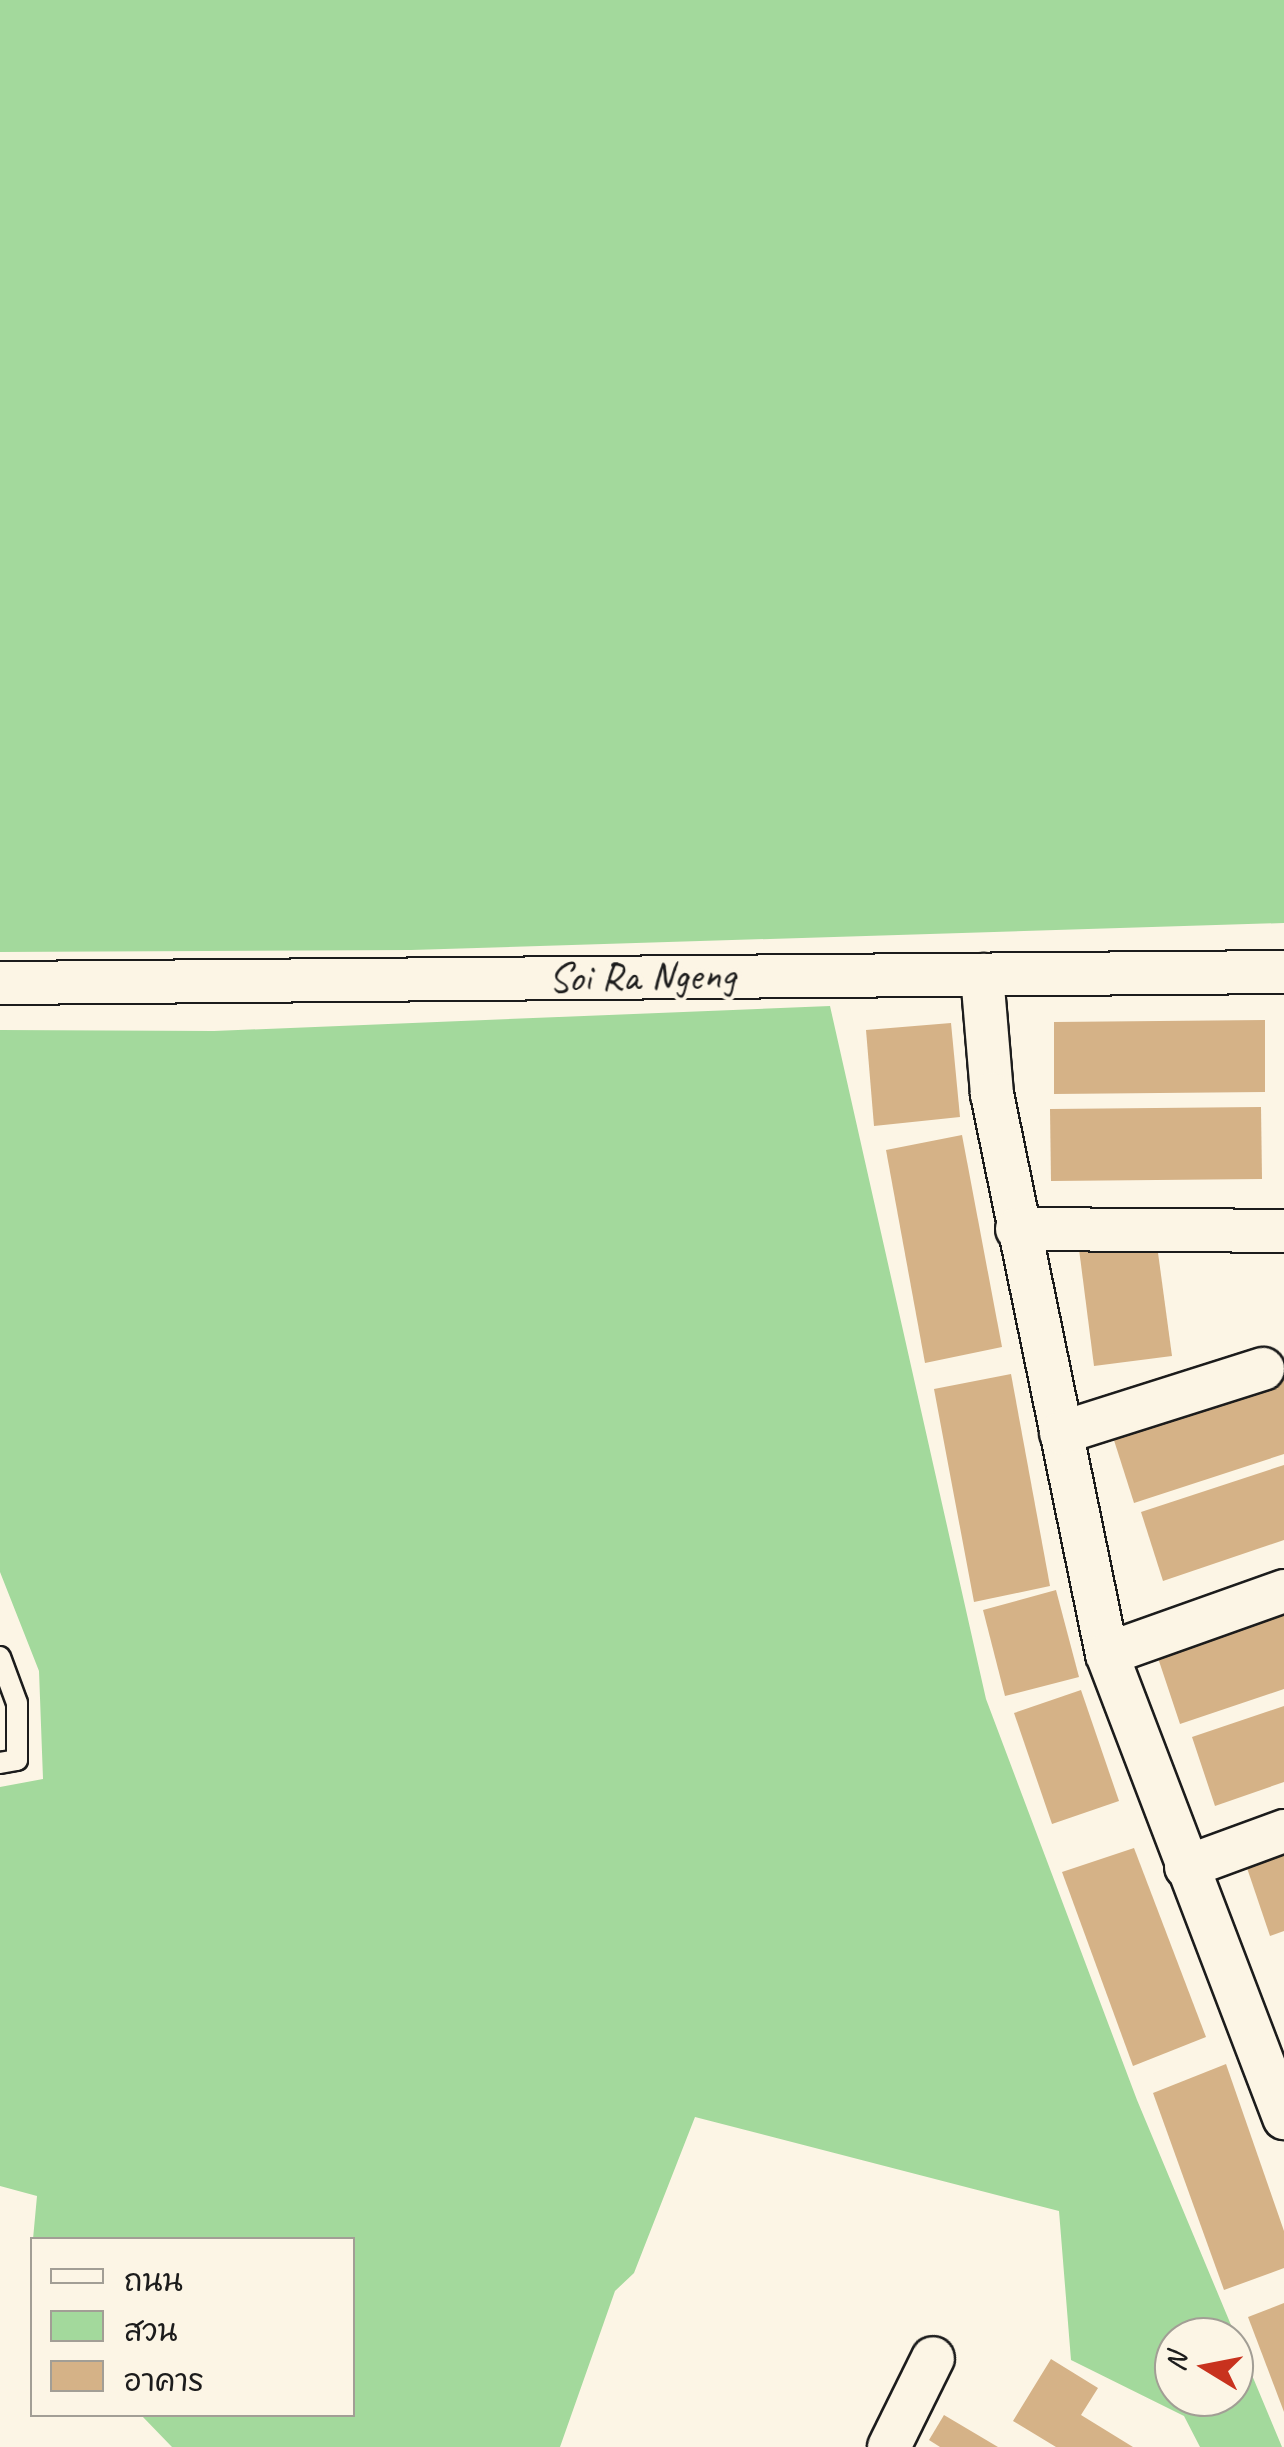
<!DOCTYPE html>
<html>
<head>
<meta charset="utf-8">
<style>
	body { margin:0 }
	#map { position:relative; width:1284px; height:2447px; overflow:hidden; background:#fcf5e5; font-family:Caveat,"Playpen Sans Thai",sans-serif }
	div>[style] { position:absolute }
	.green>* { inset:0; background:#a3d99c }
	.building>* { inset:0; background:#d5b287 }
	.roads { filter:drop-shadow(2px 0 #1c1c1c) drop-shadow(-2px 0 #1c1c1c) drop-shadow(0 2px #1c1c1c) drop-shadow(0 -2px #1c1c1c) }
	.lane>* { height:20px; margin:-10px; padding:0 10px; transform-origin:10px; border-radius:10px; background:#fcf5e5 }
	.street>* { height:42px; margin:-21px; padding:0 21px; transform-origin:21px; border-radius:21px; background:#fcf5e5 }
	span { translate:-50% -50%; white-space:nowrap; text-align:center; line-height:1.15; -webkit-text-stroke:8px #fcf5e5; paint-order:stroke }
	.street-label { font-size:42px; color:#1c1c1c }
	.legend { position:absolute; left:30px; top:2237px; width:325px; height:180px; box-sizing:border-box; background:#fcf5e5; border:2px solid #a29e95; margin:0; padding:12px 18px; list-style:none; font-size:30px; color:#1c1c1c }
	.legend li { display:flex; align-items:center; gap:20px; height:50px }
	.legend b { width:50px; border:2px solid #a29e95 }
	.north { position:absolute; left:1154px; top:2317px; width:100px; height:100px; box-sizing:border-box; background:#fcf5e5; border:2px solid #a29e95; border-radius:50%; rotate:280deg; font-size:28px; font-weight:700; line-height:40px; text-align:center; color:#1c1c1c }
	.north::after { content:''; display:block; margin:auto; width:35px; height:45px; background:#c8321e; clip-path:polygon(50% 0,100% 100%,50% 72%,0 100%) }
</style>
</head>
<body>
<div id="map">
	<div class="green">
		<div style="clip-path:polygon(0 0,1284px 0,1284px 923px,411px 950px,0 952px)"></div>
		<div style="clip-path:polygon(evenodd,830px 1006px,986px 1699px,1137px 2100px,1282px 2447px,1200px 2447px,1184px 2416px,1071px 2360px,1059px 2211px,695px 2117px,634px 2273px,615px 2291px,560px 2447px,172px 2447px,141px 2415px,352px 2414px,352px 2240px,33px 2239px,37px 2196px,0 2186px,0 1787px,43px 1779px,39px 1671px,0 1572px,0 1030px,214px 1031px,830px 1006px,1234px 2337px,1234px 2397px,1174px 2397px,1174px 2337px,1234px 2337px)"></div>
	</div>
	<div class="building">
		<div style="clip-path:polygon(1265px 1020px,1265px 1092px,1054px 1094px,1054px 1022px)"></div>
		<div style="clip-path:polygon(951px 1023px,960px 1117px,874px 1126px,866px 1030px)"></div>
		<div style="clip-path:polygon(1261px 1107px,1262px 1179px,1051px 1181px,1050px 1109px)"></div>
		<div style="clip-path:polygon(962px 1135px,1002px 1347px,925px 1363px,886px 1150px)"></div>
		<div style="clip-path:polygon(1156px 1238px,1172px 1356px,1094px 1366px,1079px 1249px)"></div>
		<div style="clip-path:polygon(1011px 1374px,1050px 1586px,974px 1602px,934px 1389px)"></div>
		<div style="clip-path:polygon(1284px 1378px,1284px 1454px,1134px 1503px,1112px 1434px)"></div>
		<div style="clip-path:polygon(1284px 1465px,1284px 1540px,1163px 1581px,1141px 1512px)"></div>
		<div style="clip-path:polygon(1056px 1590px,1079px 1677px,1005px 1696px,983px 1610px)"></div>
		<div style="clip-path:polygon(1284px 1613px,1284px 1689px,1180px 1724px,1157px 1655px)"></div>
		<div style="clip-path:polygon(1081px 1690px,1119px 1801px,1052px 1824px,1014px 1713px)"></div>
		<div style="clip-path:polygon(1284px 1706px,1284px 1782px,1215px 1806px,1192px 1737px)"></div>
		<div style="clip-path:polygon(1134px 1848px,1206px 2037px,1133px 2066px,1062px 1872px)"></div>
		<div style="clip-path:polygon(1284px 1855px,1284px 1931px,1270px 1936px,1247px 1868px)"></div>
		<div style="clip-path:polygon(1226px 2064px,1284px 2231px,1284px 2268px,1224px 2290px,1153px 2093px)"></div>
		<div style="clip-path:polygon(1284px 2303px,1284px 2412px,1248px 2317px)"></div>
		<div style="clip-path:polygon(1051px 2359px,1098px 2388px,1081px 2415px,1133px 2447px,1056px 2447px,1013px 2421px)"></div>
		<div style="clip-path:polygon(944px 2415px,998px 2447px,940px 2447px,929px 2440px)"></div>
	</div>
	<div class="roads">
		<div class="lane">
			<div style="left:0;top:1657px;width:49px;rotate:69.7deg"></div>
			<div style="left:17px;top:1703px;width:57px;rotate:90deg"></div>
			<div style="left:17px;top:1760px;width:17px;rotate:170deg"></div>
		</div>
		<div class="street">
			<div style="left:982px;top:975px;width:119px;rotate:85.2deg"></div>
			<div style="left:992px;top:1094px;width:572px;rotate:78.4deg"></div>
			<div style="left:1107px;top:1654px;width:497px;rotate:69.1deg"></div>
			<div style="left:0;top:983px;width:1284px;rotate:-0.49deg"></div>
			<div style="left:1017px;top:1229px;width:267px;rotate:0.4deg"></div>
			<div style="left:1061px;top:1433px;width:212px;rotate:-17.6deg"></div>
			<div style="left:1107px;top:1654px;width:188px;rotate:-19.6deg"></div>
			<div style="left:1186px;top:1867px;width:104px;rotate:-20.2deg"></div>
			<div style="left:889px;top:2447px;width:99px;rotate:-63.7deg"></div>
		</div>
	</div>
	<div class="street-label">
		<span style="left:642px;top:977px;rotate:-1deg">Soi Ra Ngeng</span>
	</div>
	<ul class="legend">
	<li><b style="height:12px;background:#fcf5e5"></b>ถนน</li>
	<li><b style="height:28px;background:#a3d99c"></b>สวน</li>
	<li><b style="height:28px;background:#d5b287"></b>อาคาร</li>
	</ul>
	<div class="north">N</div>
</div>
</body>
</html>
